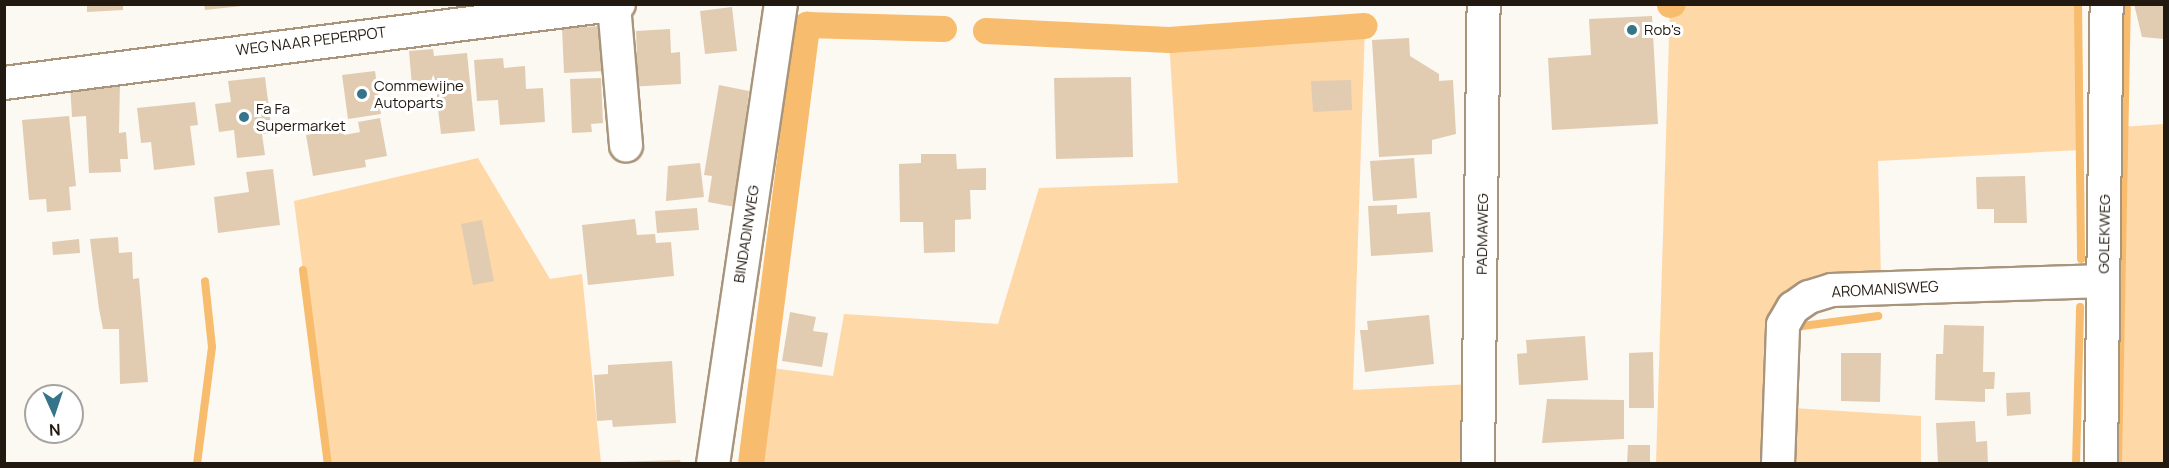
<!DOCTYPE html>
<html>
<head>
<meta charset="utf-8">
<style>
	body { margin:0 }
	#map { position:relative; width:2169px; height:468px; overflow:hidden; background:#fcf8f2; font-family:Manrope,sans-serif }
	div>[style] { position:absolute }
	.green>* { inset:0; background:#ffd8a8 }
	.stream>* { height:8px; margin:-4px; padding:0 4px; transform-origin:4px; border-radius:4px; background:#f7bc6d }
	.canal>* { height:26px; margin:-13px; padding:0 13px; transform-origin:13px; border-radius:13px; background:#f7bc6d }
	.building>* { inset:0; background:#e1ccb2 }
	.roads { filter:drop-shadow(2px 0 #a9957c) drop-shadow(-2px 0 #a9957c) drop-shadow(0 2px #a9957c) drop-shadow(0 -2px #a9957c) }
	.minor>* { height:32px; margin:-16px; padding:0 16px; transform-origin:16px; border-radius:16px; background:#fff }
	.dots>* { width:16px; height:16px; translate:-50% -50%; box-sizing:border-box; border:3px solid #fff; border-radius:50% }
	span { translate:-50% -50%; white-space:nowrap; text-align:center; line-height:1.15; -webkit-text-stroke:6px #fff; paint-order:stroke }
	.poi-label { font-size:15px; color:#221a11 }
	.left { translate:0 -50%; text-align:left }
	.street-label { font-size:15px; color:#221a11 }
	.frame { position:absolute; inset:0; border:6px solid #221a11; pointer-events:none }
	.north { position:absolute; left:24px; top:384px; width:60px; height:60px; box-sizing:border-box; background:#fff; border:2px solid #a7a3a0; border-radius:50%; rotate:177deg; font-size:16px; font-weight:700; line-height:24px; text-align:center; color:#221a11 }
	.north::after { content:''; display:block; margin:auto; width:21px; height:27px; background:#357489; clip-path:polygon(50% 0,100% 100%,50% 72%,0 100%) }
</style>
</head>
<body>
<div id="map">
	<div class="green">
		<div style="clip-path:polygon(1670px 5px,2078px 5px,2080px 150px,1878px 161px,1881px 276px,1788px 305px,1773px 463px,1656px 464px)"></div>
		<div style="clip-path:polygon(1365px 26px,1353px 390px,1472px 384px,1470px 463px,751px 464px,764px 367px,833px 376px,844px 314px,998px 324px,1039px 188px,1178px 183px,1169px 40px)"></div>
		<div style="clip-path:polygon(2164px 124px,2164px 463px,2118px 463px,2122px 127px)"></div>
		<div style="clip-path:polygon(478px 158px,550px 279px,582px 274px,601px 463px,328px 463px,294px 201px)"></div>
		<div style="clip-path:polygon(1793px 408px,1921px 416px,1921px 463px,1792px 464px)"></div>
	</div>
	<div class="stream">
		<div style="left:2078px;top:4px;width:255px;rotate:89.3deg"></div>
		<div style="left:303px;top:270px;width:196px;rotate:82.7deg"></div>
		<div style="left:1795px;top:327px;width:84px;rotate:-7.5deg"></div>
		<div style="left:197px;top:464px;width:118px;rotate:-82.7deg"></div>
		<div style="left:212px;top:347px;width:66px;rotate:-96.1deg"></div>
		<div style="left:2076px;top:464px;width:157px;rotate:-88.5deg"></div>
		<div style="left:2118px;top:464px;width:460px;rotate:-88.9deg"></div>
	</div>
	<div class="canal">
		<div style="left:1670px;top:5px;width:3px;rotate:-18deg"></div>
		<div style="left:986px;top:31px;width:183px;rotate:2.8deg"></div>
		<div style="left:1169px;top:40px;width:196px;rotate:-4.1deg"></div>
		<div style="left:751px;top:464px;width:443px;rotate:-82.7deg"></div>
		<div style="left:807px;top:25px;width:137px;rotate:1.7deg"></div>
	</div>
	<div class="building">
		<div style="clip-path:polygon(87px 4px,123px 4px,123px 10px,87px 12px)"></div>
		<div style="clip-path:polygon(204px 4px,242px 4px,242px 6px,205px 10px)"></div>
		<div style="clip-path:polygon(2134px 4px,2164px 4px,2164px 39px,2142px 37px)"></div>
		<div style="clip-path:polygon(732px 7px,737px 51px,705px 54px,700px 11px)"></div>
		<div style="clip-path:polygon(1652px 16px,1658px 124px,1552px 130px,1548px 58px,1591px 55px,1589px 19px)"></div>
		<div style="clip-path:polygon(603px 26px,605px 71px,564px 73px,562px 28px)"></div>
		<div style="clip-path:polygon(670px 29px,671px 53px,680px 52px,681px 84px,628px 87px,627px 57px,637px 56px,636px 31px)"></div>
		<div style="clip-path:polygon(1409px 38px,1410px 56px,1439px 74px,1439px 81px,1453px 80px,1456px 134px,1432px 140px,1432px 154px,1379px 157px,1372px 40px)"></div>
		<div style="clip-path:polygon(433px 49px,434px 56px,467px 53px,475px 131px,441px 134px,435px 84px,412px 86px,409px 51px)"></div>
		<div style="clip-path:polygon(503px 58px,504px 68px,525px 66px,526px 89px,543px 88px,545px 122px,500px 125px,498px 100px,477px 101px,474px 60px)"></div>
		<div style="clip-path:polygon(375px 71px,381px 114px,348px 119px,342px 75px)"></div>
		<div style="clip-path:polygon(265px 77px,272px 133px,262px 134px,265px 155px,237px 158px,234px 130px,219px 132px,215px 104px,231px 102px,228px 81px)"></div>
		<div style="clip-path:polygon(1131px 77px,1133px 157px,1056px 159px,1054px 78px)"></div>
		<div style="clip-path:polygon(601px 78px,603px 123px,591px 124px,592px 132px,572px 133px,570px 79px)"></div>
		<div style="clip-path:polygon(1351px 80px,1352px 110px,1313px 112px,1311px 81px)"></div>
		<div style="clip-path:polygon(120px 81px,119px 133px,126px 132px,128px 159px,120px 159px,121px 172px,89px 173px,86px 116px,72px 117px,70px 84px)"></div>
		<div style="clip-path:polygon(719px 85px,749px 91px,735px 207px,708px 202px,712px 176px,704px 175px)"></div>
		<div style="clip-path:polygon(195px 102px,198px 125px,190px 126px,195px 165px,154px 170px,151px 142px,141px 143px,137px 108px)"></div>
		<div style="clip-path:polygon(69px 116px,76px 186px,69px 187px,71px 210px,47px 212px,46px 199px,29px 200px,22px 120px)"></div>
		<div style="clip-path:polygon(380px 118px,387px 156px,365px 160px,366px 167px,313px 176px,306px 135px,343px 129px,344px 135px,360px 132px,358px 122px)"></div>
		<div style="clip-path:polygon(921px 154px,956px 154px,957px 169px,986px 168px,986px 190px,970px 190px,971px 219px,955px 220px,955px 252px,924px 253px,923px 222px,900px 222px,899px 164px,921px 163px)"></div>
		<div style="clip-path:polygon(1414px 158px,1417px 198px,1373px 201px,1370px 161px)"></div>
		<div style="clip-path:polygon(700px 163px,704px 197px,666px 201px,668px 166px)"></div>
		<div style="clip-path:polygon(273px 169px,280px 225px,218px 233px,214px 197px,249px 192px,246px 172px)"></div>
		<div style="clip-path:polygon(2025px 176px,2027px 223px,1994px 223px,1994px 209px,1977px 209px,1976px 177px)"></div>
		<div style="clip-path:polygon(1397px 205px,1397px 214px,1430px 212px,1433px 252px,1371px 256px,1368px 206px)"></div>
		<div style="clip-path:polygon(697px 208px,699px 230px,657px 233px,655px 211px)"></div>
		<div style="clip-path:polygon(635px 219px,637px 235px,655px 234px,656px 243px,671px 242px,674px 276px,588px 285px,582px 225px)"></div>
		<div style="clip-path:polygon(482px 220px,494px 281px,473px 285px,461px 224px)"></div>
		<div style="clip-path:polygon(118px 237px,119px 253px,132px 252px,133px 279px,139px 278px,148px 382px,120px 384px,119px 329px,103px 329px,99px 309px,90px 239px)"></div>
		<div style="clip-path:polygon(79px 239px,80px 253px,53px 255px,52px 242px)"></div>
		<div style="clip-path:polygon(790px 312px,816px 317px,813px 331px,828px 333px,822px 367px,782px 361px)"></div>
		<div style="clip-path:polygon(1429px 315px,1434px 364px,1365px 372px,1360px 330px,1368px 330px,1367px 321px)"></div>
		<div style="clip-path:polygon(1944px 325px,1984px 326px,1983px 372px,1995px 372px,1994px 389px,1985px 389px,1985px 402px,1935px 400px,1936px 354px,1943px 354px)"></div>
		<div style="clip-path:polygon(1585px 336px,1588px 380px,1519px 385px,1517px 354px,1527px 353px,1526px 340px)"></div>
		<div style="clip-path:polygon(1653px 352px,1654px 408px,1629px 408px,1629px 353px)"></div>
		<div style="clip-path:polygon(1841px 353px,1881px 353px,1880px 402px,1841px 401px)"></div>
		<div style="clip-path:polygon(672px 361px,676px 423px,613px 427px,612px 420px,597px 421px,594px 375px,608px 374px,608px 365px)"></div>
		<div style="clip-path:polygon(2030px 392px,2031px 414px,2007px 416px,2006px 393px)"></div>
		<div style="clip-path:polygon(1547px 399px,1624px 400px,1624px 439px,1542px 443px)"></div>
		<div style="clip-path:polygon(1975px 421px,1976px 442px,1987px 441px,1988px 464px,1938px 464px,1936px 423px)"></div>
		<div style="clip-path:polygon(1628px 445px,1650px 445px,1650px 464px,1627px 464px)"></div>
		<div style="clip-path:polygon(680px 460px,681px 464px,617px 464px,617px 462px)"></div>
	</div>
	<div class="roads">
		<div class="minor">
			<div style="left:614px;top:5px;width:141px;rotate:85.1deg"></div>
			<div style="left:4px;top:83px;width:620px;rotate:-7.32deg"></div>
			<div style="left:713px;top:464px;width:465px;rotate:-81.6deg"></div>
			<div style="left:1478px;top:464px;width:460px;rotate:-89.3deg"></div>
			<div style="left:1778px;top:464px;width:139px;rotate:-87.9deg"></div>
			<div style="left:1783px;top:325px;width:20px;rotate:-60deg"></div>
			<div style="left:1793px;top:308px;width:19px;rotate:-35deg"></div>
			<div style="left:1809px;top:297px;width:24px;rotate:-17deg"></div>
			<div style="left:1832px;top:290px;width:271px;rotate:-1.9deg"></div>
			<div style="left:2101px;top:464px;width:460px;rotate:-89.3deg"></div>
		</div>
	</div>
	<div class="dots">
		<div style="left:1632px;top:30px;background:#357489"></div>
		<div style="left:362px;top:94px;background:#357489"></div>
		<div style="left:244px;top:117px;background:#357489"></div>
	</div>
	<div class="poi-label">
		<span class="left" style="left:1644px;top:30px">Rob's</span>
		<span class="left" style="left:374px;top:94px">Commewijne<br>Autoparts</span>
		<span class="left" style="left:256px;top:117px">Fa Fa<br>Supermarket</span>
	</div>
	<div class="street-label">
		<span style="left:311px;top:41px;rotate:-7deg">WEG NAAR PEPERPOT</span>
		<span style="left:746px;top:234px;rotate:-81deg">BINDADINWEG</span>
		<span style="left:1482px;top:234px;rotate:-89deg">PADMAWEG</span>
		<span style="left:2104px;top:234px;rotate:-89deg">GOLEKWEG</span>
		<span style="left:1885px;top:289px;rotate:-3deg">AROMANISWEG</span>
	</div>
	<div class="frame"></div>
	<div class="north">N</div>
</div>
</body>
</html>
